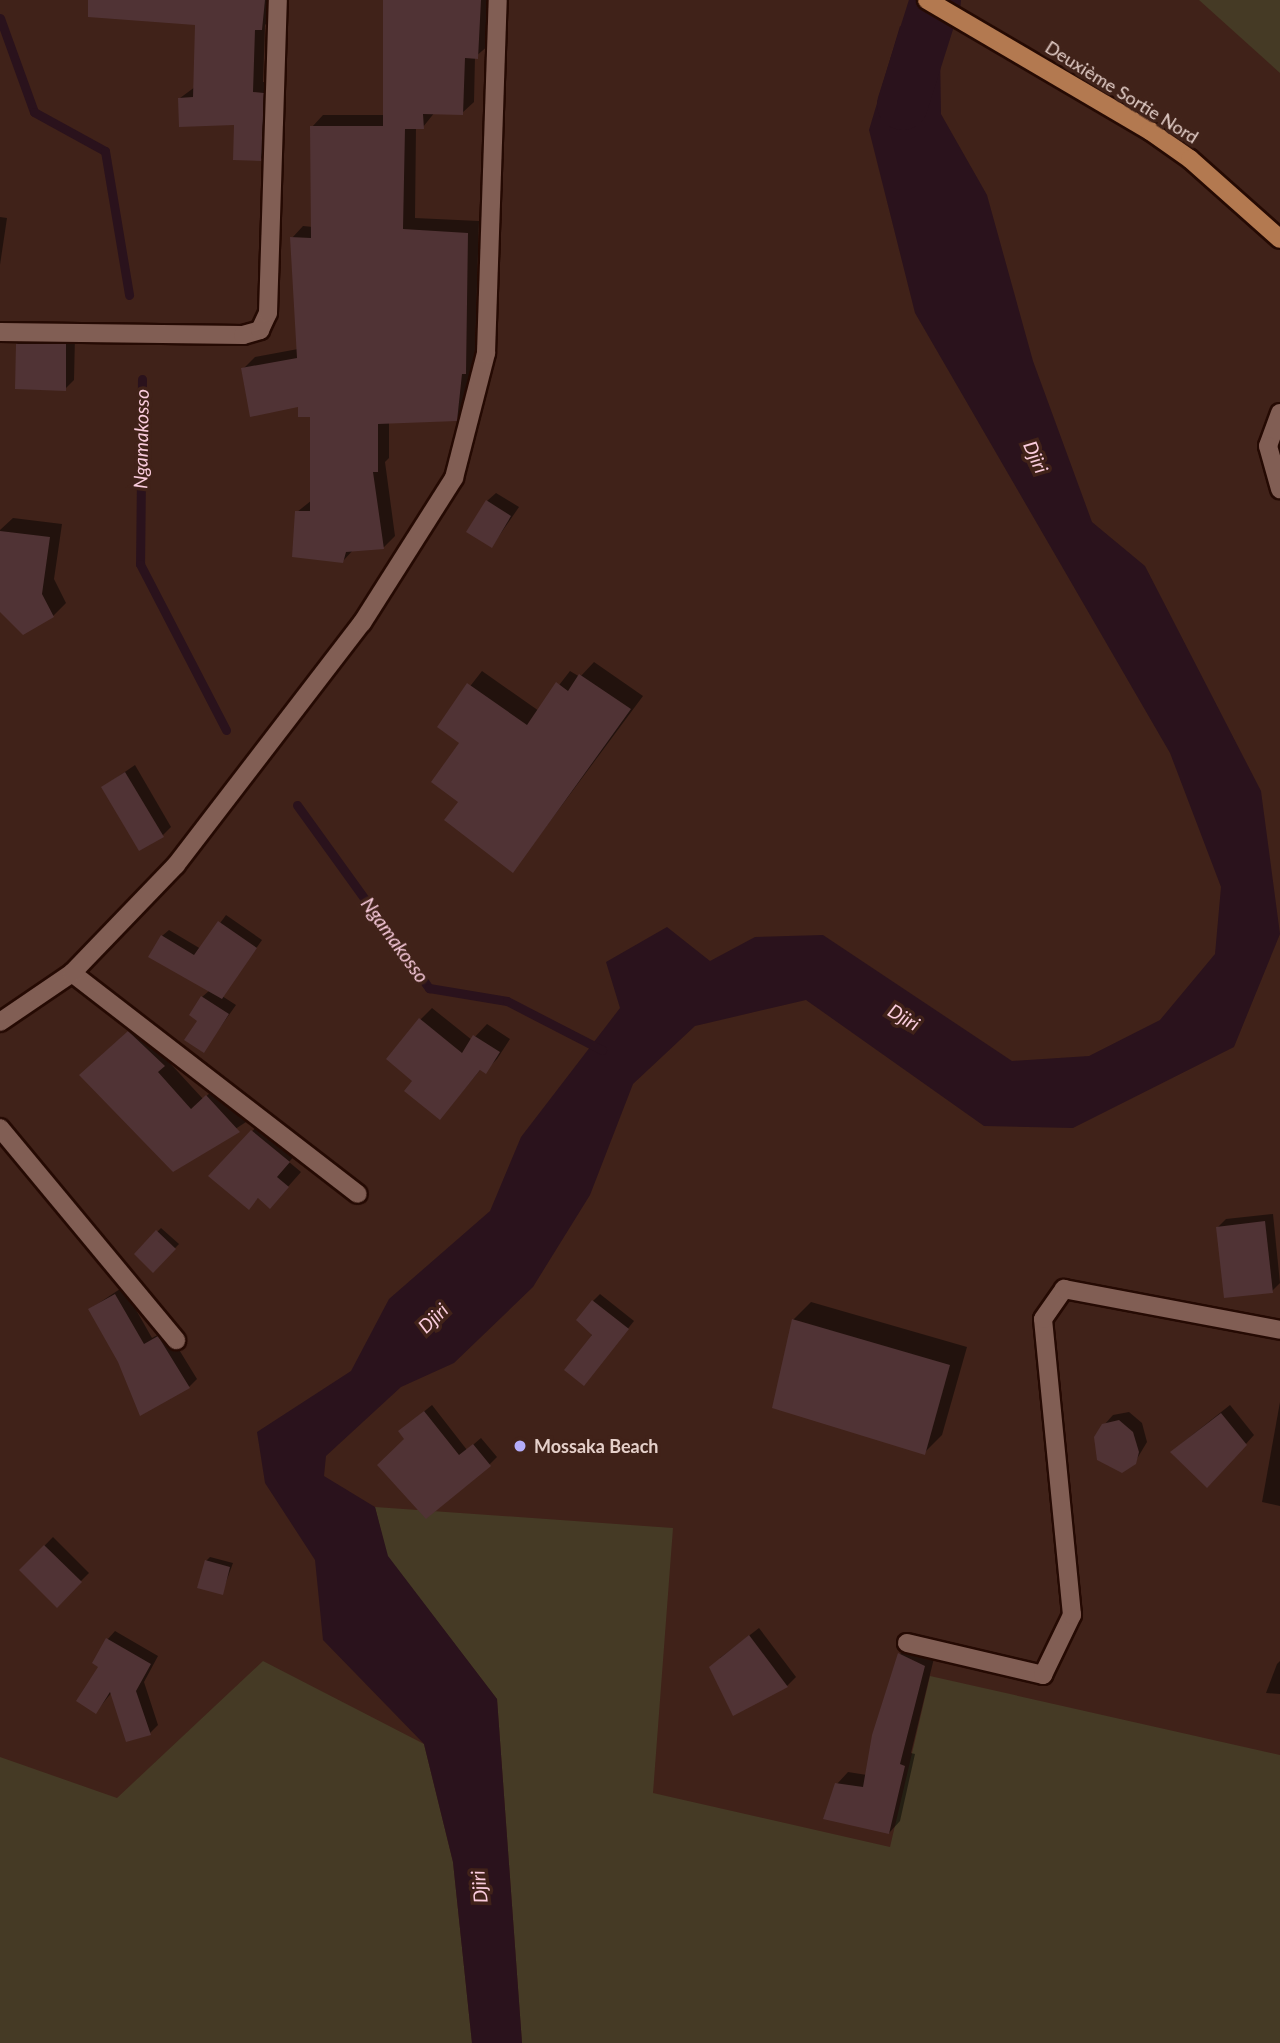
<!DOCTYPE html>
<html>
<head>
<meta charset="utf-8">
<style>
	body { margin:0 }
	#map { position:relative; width:1280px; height:2043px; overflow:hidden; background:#402219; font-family:Lato,sans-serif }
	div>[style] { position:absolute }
	.green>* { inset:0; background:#453a25 }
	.water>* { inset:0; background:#2a121c }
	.shadow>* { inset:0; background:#0007 }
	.stream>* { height:9px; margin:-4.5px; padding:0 4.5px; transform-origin:4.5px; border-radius:4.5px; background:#2a121c }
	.river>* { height:51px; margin:-25.5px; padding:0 25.5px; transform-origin:25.5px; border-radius:25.5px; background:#2a121c }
	.building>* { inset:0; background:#503335 }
	.roads { filter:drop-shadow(2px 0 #250a03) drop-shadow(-2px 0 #250a03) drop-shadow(0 2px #250a03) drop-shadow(0 -2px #250a03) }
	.street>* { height:18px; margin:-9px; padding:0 9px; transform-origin:9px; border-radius:9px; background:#815e54 }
	.primary>* { height:18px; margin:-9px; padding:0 9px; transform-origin:9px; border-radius:9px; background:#b37950 }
	.dots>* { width:19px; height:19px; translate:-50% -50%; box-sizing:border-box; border:4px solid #402219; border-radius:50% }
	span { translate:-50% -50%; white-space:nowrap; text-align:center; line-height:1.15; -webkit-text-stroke:7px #402219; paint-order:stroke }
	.street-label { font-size:18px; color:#e5d0ca }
	.poi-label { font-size:18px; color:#e5d0ca; font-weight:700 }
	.left { translate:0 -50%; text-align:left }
	.water-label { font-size:19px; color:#faccdd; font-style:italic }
</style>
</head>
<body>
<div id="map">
	<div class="green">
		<div style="clip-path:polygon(1199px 0,1280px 0,1280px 73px)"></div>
		<div style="clip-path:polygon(375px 1507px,673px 1528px,653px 1793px,890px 1847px,930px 1676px,1280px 1755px,1280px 2043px,522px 2043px,497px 1699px,387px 1556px)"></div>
		<div style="clip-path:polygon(263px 1661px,424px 1744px,453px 1862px,472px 2043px,0 2043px,0 1757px,117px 1798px)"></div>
	</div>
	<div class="water">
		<div style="clip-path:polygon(900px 26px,940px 49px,941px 114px,987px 195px,1033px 361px,1092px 522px,1145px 566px,1261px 791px,1280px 934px,1234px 1047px,1073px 1128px,984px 1126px,806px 1000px,695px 1026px,633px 1084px,590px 1195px,533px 1287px,454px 1363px,401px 1387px,326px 1456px,324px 1476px,375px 1507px,388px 1556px,497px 1699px,522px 2043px,472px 2043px,453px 1862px,424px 1744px,323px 1640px,315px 1560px,265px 1483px,257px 1432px,351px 1371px,389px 1299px,490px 1211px,521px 1137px,620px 1008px,606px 962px,667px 927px,710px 961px,755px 937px,823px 935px,1012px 1061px,1089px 1056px,1160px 1020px,1215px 954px,1221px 887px,1170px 753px,915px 313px,869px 130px)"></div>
	</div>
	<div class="shadow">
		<div style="clip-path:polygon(126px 0,274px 0,273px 17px,265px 25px,263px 82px,274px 82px,272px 148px,261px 159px,236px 124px,180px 98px,195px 87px,197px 24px)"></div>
		<div style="clip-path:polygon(385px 0,491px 0,489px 45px,475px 57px,474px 102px,462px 113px,435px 112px,423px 127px,416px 127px,415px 218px,479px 221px,474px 385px,468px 407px,456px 419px,389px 421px,389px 458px,385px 462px,395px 536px,384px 547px,354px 549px,343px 561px,297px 512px,312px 500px,311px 415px,243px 369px,255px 357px,298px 349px,292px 238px,303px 226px,313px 227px,312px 127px,323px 115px,385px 115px)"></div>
		<div style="clip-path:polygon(0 217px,7px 218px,0 265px)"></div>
		<div style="clip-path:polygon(26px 335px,75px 336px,74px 380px,65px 389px,17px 344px)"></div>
		<div style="clip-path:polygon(496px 493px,519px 507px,492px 546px,487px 501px)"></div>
		<div style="clip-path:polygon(13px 518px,62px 524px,54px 579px,66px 603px,53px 616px,0 609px,0 530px)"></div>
		<div style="clip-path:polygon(594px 662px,643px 696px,513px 871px,461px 802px,462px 742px,439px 726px,482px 671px,539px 711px,570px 671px,580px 677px)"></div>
		<div style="clip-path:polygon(135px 765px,171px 827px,162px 836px,103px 787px)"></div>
		<div style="clip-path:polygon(226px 915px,262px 940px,222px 996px,236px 1005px,204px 1050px,200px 1020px,202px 997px,210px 990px,162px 936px,169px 930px,201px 949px)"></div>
		<div style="clip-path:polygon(432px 1008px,472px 1040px,487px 1024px,510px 1039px,497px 1059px,485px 1071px,481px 1069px,440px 1118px,414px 1081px,420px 1020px)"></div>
		<div style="clip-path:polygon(140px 1021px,175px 1054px,168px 1061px,203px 1099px,218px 1086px,249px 1120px,173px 1170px,92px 1064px)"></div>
		<div style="clip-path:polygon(266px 1117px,302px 1147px,289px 1162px,301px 1172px,270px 1207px,259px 1197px,249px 1207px,210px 1175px)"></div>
		<div style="clip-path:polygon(1273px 1214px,1280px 1283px,1272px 1291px,1217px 1228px,1226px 1219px)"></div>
		<div style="clip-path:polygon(161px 1228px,179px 1244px,153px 1271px,136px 1254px)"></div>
		<div style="clip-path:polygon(123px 1287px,152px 1338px,167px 1330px,197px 1379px,189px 1387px,119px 1361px,90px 1309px)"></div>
		<div style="clip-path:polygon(600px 1294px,634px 1321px,590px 1376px,593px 1301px)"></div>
		<div style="clip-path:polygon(811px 1302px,967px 1347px,942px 1435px,924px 1453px,793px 1320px)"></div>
		<div style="clip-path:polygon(1280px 1402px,1280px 1506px,1262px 1502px)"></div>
		<div style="clip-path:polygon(432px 1405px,467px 1450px,481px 1438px,497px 1457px,489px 1465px,406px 1439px,400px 1431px)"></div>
		<div style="clip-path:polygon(1230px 1405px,1254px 1435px,1216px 1477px,1181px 1444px)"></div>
		<div style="clip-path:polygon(1129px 1412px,1142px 1423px,1147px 1442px,1135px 1462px,1104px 1425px,1113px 1415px)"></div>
		<div style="clip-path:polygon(53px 1537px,89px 1573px,57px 1605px,21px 1570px)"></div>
		<div style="clip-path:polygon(210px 1557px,233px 1563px,222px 1593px,206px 1561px)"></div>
		<div style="clip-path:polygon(759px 1628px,796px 1677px,787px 1686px,720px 1658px)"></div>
		<div style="clip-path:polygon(115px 1631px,158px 1656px,144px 1682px,158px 1725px,150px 1733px,112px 1692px,96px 1712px,100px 1666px,107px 1640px)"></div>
		<div style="clip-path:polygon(911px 1643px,935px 1654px,911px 1753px,915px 1754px,900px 1821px,889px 1833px,837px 1784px,848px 1772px,867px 1775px,900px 1654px)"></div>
		<div style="clip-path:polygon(1280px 1661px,1280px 1694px,1266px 1693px,1277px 1664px)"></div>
	</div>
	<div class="stream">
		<div style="left:0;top:18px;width:100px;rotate:70.1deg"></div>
		<div style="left:34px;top:112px;width:81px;rotate:28.8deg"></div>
		<div style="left:105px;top:151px;width:146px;rotate:80.5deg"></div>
		<div style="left:142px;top:379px;width:185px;rotate:90.6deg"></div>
		<div style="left:140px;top:564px;width:187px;rotate:62.6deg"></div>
		<div style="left:297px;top:805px;width:226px;rotate:54.2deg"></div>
		<div style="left:429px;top:988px;width:79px;rotate:9.5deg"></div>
		<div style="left:507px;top:1001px;width:107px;rotate:27.3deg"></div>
	</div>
	<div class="river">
		<div style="left:902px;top:104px;width:109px;rotate:-72.4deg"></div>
	</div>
	<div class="building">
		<div style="clip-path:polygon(88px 0,265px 0,262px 30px,255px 30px,253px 92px,264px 93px,261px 161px,233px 160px,234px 125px,179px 127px,178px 98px,193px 97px,195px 25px,88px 17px)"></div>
		<div style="clip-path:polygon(383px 0,481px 0,478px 59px,465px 58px,463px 115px,423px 114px,424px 129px,405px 129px,403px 229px,468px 233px,466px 374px,462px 374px,457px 421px,378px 424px,378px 472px,373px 472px,384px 549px,346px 552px,343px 563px,292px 557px,295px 511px,310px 511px,310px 417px,298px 417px,298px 407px,250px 417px,241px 368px,297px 358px,290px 237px,311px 238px,310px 126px,383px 126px)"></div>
		<div style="clip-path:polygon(16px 344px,66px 344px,66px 391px,15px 389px)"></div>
		<div style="clip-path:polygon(486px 500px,511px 516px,492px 548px,466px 532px)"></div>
		<div style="clip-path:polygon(0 531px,50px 537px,42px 594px,54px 617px,23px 635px,0 612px)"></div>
		<div style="clip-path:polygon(579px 674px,631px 709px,513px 873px,444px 820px,458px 802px,431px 782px,459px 743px,437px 727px,467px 683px,527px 725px,556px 682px,568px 691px)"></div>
		<div style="clip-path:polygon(125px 772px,164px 837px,139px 851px,101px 787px)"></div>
		<div style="clip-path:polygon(218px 921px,257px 948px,222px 999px,148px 957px,161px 935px,194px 955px)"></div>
		<div style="clip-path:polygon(201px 996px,229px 1014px,204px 1053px,184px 1040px,197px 1021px,189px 1015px)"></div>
		<div style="clip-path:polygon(419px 1018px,462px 1053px,473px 1035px,500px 1052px,486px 1074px,480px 1070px,440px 1120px,404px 1091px,412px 1081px,386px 1059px)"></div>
		<div style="clip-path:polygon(128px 1031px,165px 1066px,158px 1072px,191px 1109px,206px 1095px,240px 1132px,173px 1172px,79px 1075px)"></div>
		<div style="clip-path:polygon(251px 1130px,290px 1162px,277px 1177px,289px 1187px,270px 1209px,258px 1198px,249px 1210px,208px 1176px)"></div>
		<div style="clip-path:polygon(1265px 1221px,1273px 1293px,1224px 1298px,1216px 1227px)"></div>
		<div style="clip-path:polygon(156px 1230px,176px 1249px,153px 1273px,134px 1254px)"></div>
		<div style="clip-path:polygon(115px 1294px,144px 1344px,158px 1336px,190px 1388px,140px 1416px,118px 1362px,88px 1309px)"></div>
		<div style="clip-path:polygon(592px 1300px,629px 1329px,584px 1386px,564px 1370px,592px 1335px,576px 1320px)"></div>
		<div style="clip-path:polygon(792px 1319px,950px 1365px,925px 1455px,772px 1408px)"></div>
		<div style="clip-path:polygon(424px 1411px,459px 1455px,473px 1444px,491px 1466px,426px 1519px,377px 1465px,404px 1439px,398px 1431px)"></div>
		<div style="clip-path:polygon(1221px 1413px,1247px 1445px,1207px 1488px,1170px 1452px)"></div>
		<div style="clip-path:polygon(1119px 1420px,1133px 1432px,1139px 1452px,1136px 1464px,1122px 1473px,1097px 1460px,1094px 1437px,1102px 1424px)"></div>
		<div style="clip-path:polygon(44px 1545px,82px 1582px,57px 1608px,19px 1570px)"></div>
		<div style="clip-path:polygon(205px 1560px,230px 1567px,223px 1595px,197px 1588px)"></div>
		<div style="clip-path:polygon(749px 1635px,788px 1687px,733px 1716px,709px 1667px)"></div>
		<div style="clip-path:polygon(106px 1638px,151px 1664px,136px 1691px,151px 1735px,126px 1742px,110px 1692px,96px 1714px,76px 1701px,98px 1667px,92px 1663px)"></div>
		<div style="clip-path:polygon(898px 1653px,925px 1666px,900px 1764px,905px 1766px,889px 1834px,823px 1819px,835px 1783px,863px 1787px,872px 1735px)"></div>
	</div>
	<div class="roads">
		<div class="street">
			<div style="left:0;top:332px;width:243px;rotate:0.7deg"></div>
			<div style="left:243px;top:335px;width:18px;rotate:-16deg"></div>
			<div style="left:260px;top:330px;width:19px;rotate:-65deg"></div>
			<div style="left:268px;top:313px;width:313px;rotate:-88.2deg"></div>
			<div style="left:1280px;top:413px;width:35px;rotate:110deg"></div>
			<div style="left:1268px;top:446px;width:45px;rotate:74.4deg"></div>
			<div style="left:72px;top:973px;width:361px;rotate:37.7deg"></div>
			<div style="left:0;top:1022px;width:87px;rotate:-34.2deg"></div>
			<div style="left:72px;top:973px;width:150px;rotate:-46.1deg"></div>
			<div style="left:176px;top:865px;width:305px;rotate:-52.5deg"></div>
			<div style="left:362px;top:623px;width:172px;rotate:-57.6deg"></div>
			<div style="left:454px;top:478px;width:129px;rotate:-75.6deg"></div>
			<div style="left:486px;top:353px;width:353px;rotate:-88.1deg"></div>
			<div style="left:0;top:1128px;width:276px;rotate:50.3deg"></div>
			<div style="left:907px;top:1643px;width:140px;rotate:13.2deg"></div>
			<div style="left:1043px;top:1675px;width:67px;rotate:-64.2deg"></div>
			<div style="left:1072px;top:1615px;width:297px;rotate:-95.6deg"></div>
			<div style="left:1043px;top:1319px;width:37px;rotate:-55deg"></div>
			<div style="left:1064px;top:1289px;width:220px;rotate:10.7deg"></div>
		</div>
		<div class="primary">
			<div style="left:927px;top:0;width:259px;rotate:30.4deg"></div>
			<div style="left:1150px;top:131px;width:49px;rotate:35deg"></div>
			<div style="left:1190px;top:159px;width:120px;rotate:41.6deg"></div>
		</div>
	</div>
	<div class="dots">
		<div style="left:520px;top:1446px;background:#b4acf9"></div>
	</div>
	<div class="street-label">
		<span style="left:1122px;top:92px;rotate:32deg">Deuxième Sortie Nord</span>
	</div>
	<div class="poi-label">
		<span class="left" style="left:534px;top:1446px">Mossaka Beach</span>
	</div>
	<div class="water-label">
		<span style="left:141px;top:439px;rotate:-89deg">Ngamakosso</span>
		<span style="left:1036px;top:457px;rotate:66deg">Djiri</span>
		<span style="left:395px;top:940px;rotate:54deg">Ngamakosso</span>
		<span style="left:904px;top:1017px;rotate:31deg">Djiri</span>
		<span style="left:433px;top:1318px;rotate:-44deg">Djiri</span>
		<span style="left:479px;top:1887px;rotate:-96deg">Djiri</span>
	</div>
</div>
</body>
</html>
